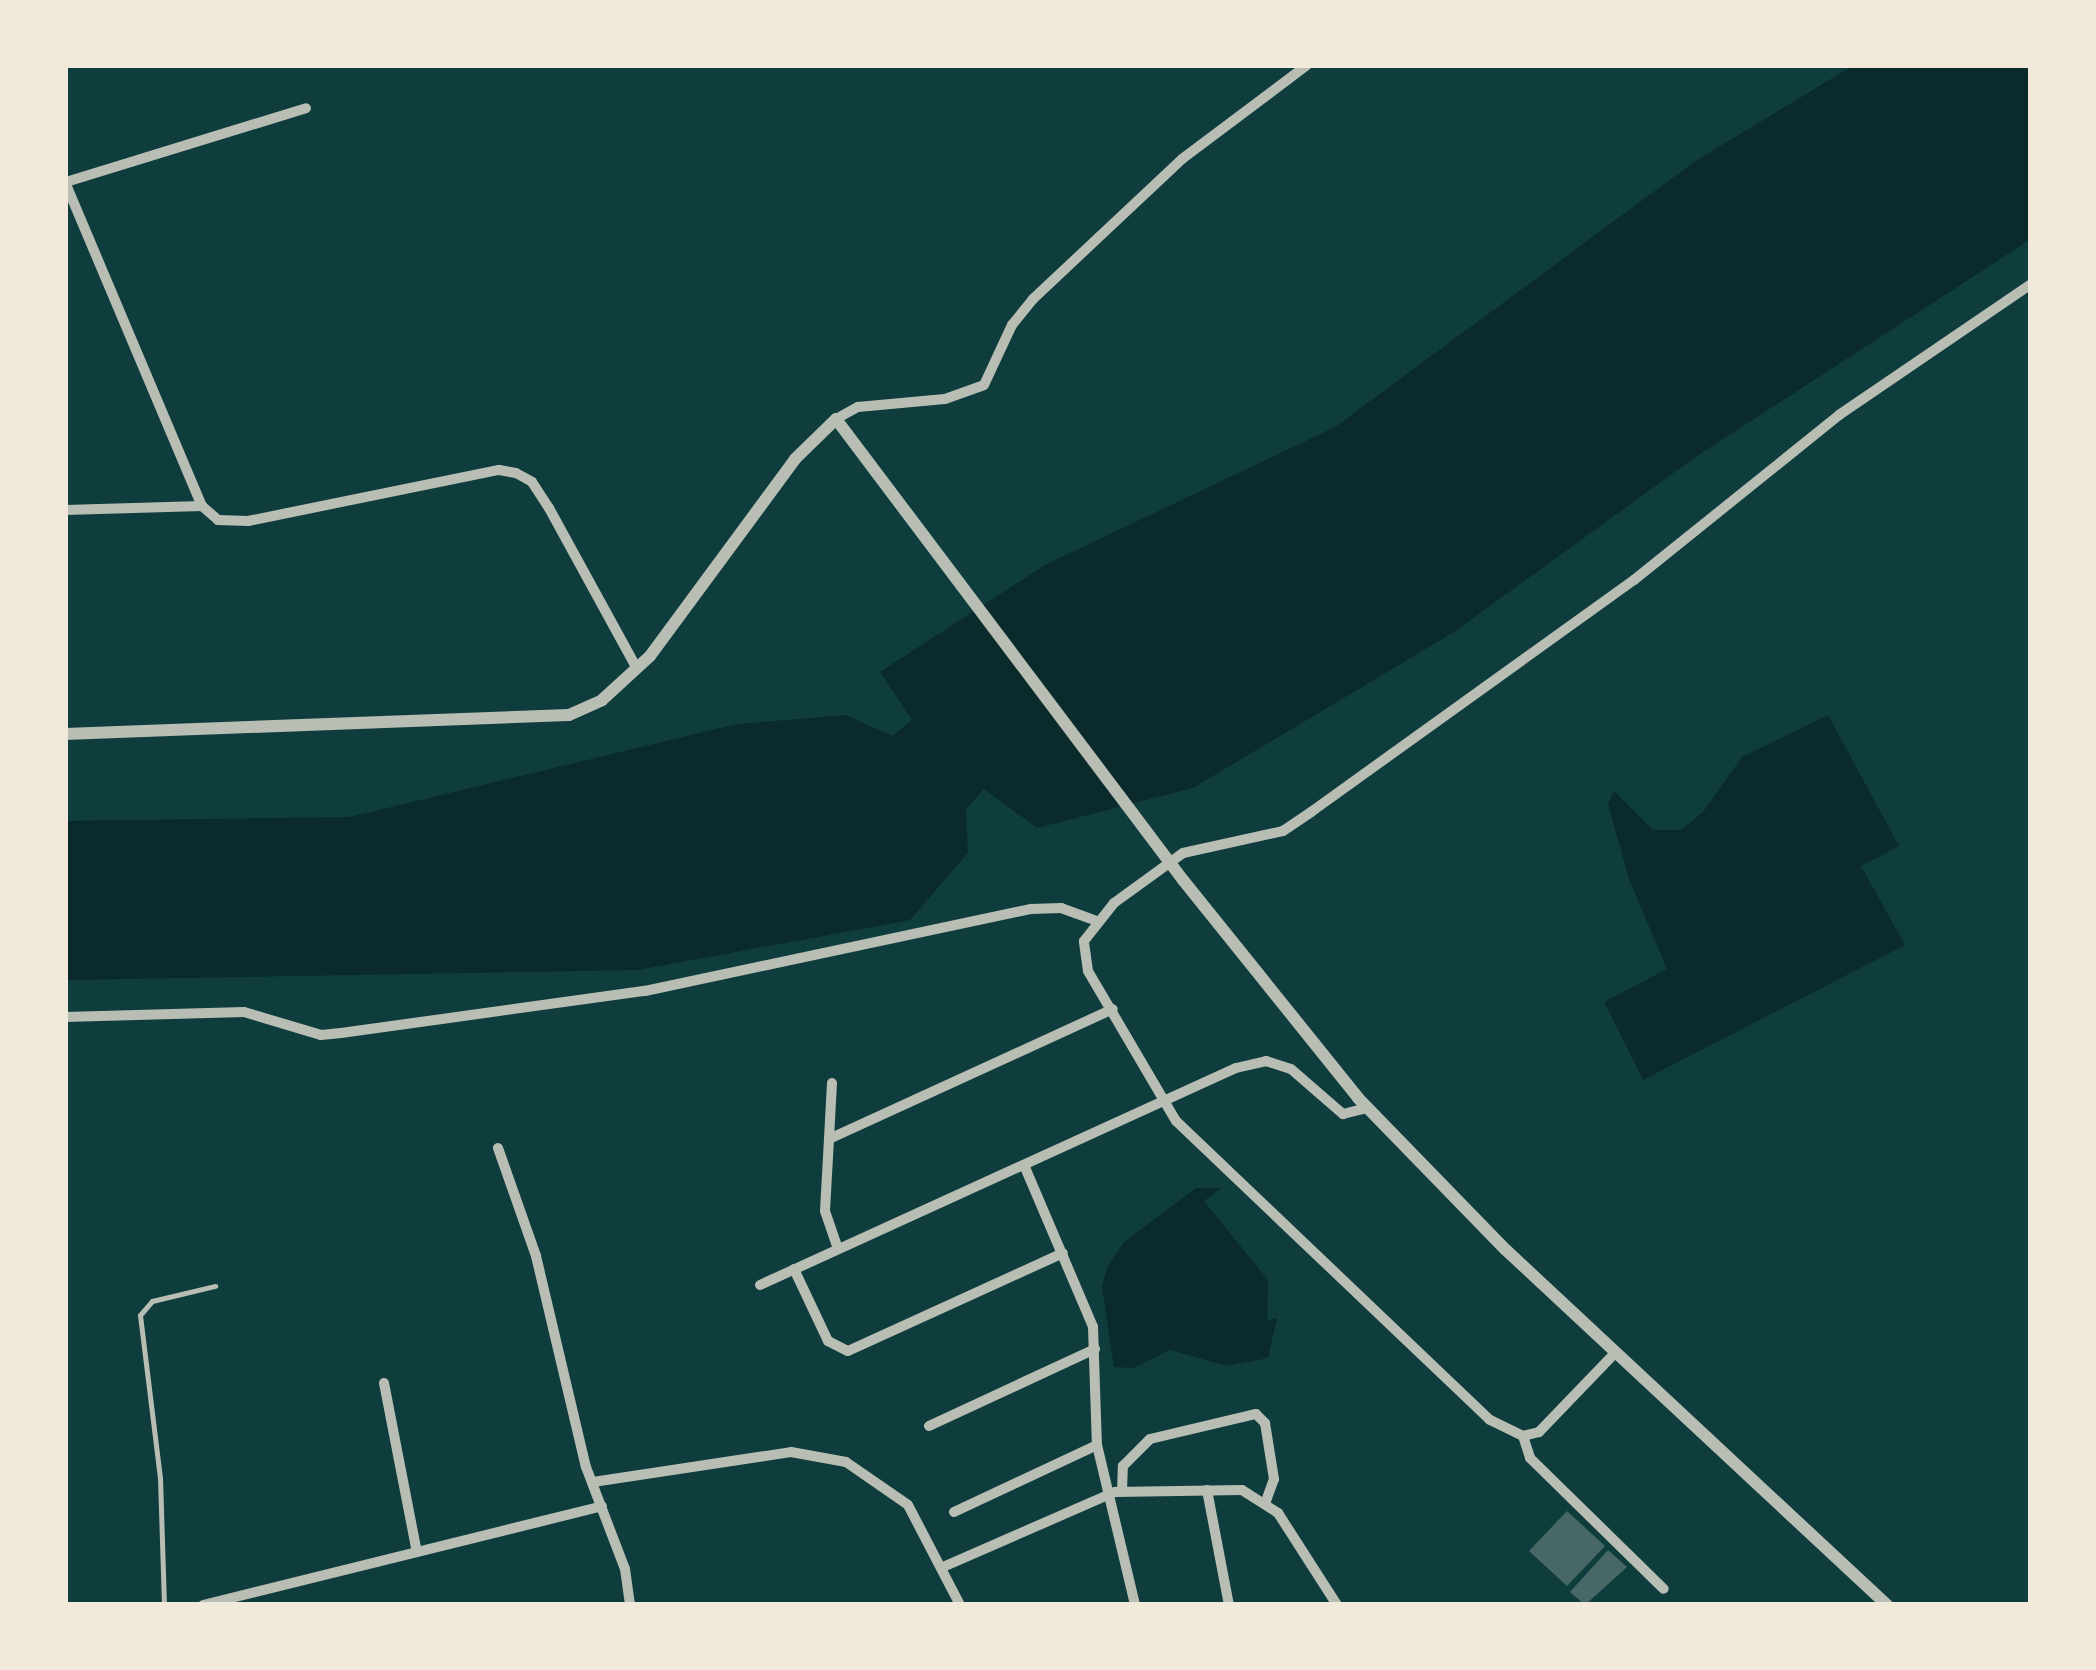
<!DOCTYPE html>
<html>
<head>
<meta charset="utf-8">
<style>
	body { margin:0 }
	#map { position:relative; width:2096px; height:1670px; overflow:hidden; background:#0f3d3e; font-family:"Work Sans",sans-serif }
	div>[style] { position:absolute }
	.water>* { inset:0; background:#0a2a2b }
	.building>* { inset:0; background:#486865 }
	.service>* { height:5px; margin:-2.5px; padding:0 2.5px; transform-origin:2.5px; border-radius:2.5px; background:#b8beb3 }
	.minor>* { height:10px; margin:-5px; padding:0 5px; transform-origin:5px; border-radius:5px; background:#b8beb3 }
	.tertiary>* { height:12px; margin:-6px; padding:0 6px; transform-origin:6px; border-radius:6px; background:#b8beb3 }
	span { translate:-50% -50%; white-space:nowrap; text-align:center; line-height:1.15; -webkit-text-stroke:8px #f1e9da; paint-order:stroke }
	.frame { position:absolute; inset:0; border:68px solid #f1e9da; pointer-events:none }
</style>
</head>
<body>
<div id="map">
	<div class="water">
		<div style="clip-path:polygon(1854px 65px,2031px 65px,2031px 239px,1694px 458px,1454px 632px,1193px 788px,1037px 828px,984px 789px,966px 809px,968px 853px,910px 920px,638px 970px,65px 980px,65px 821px,350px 817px,737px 724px,846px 715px,892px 736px,912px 720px,880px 672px,1045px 565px,1335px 427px,1694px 162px)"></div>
		<div style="clip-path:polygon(1828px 715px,1899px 846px,1861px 866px,1905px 945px,1643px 1080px,1604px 1002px,1667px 969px,1629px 879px,1608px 804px,1614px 791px,1653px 830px,1681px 830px,1703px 812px,1742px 757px)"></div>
		<div style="clip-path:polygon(1196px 1188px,1222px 1188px,1204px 1201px,1268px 1280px,1267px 1321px,1277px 1318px,1268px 1358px,1227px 1366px,1170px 1350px,1133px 1368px,1114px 1367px,1102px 1288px,1107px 1267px,1124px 1242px)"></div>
	</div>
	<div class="building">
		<div style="clip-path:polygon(1567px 1511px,1605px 1546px,1567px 1586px,1529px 1551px)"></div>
		<div style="clip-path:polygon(1608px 1550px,1627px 1567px,1585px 1605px,1570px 1592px)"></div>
	</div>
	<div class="service">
		<div style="left:164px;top:1605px;width:127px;rotate:-91.8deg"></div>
		<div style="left:160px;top:1478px;width:164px;rotate:-97deg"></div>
		<div style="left:140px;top:1315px;width:18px;rotate:-49deg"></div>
		<div style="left:152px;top:1301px;width:65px;rotate:-13.4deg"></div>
	</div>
	<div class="minor">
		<div style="left:65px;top:182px;width:352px;rotate:67.1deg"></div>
		<div style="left:202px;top:506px;width:21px;rotate:41deg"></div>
		<div style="left:218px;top:520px;width:30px;rotate:2deg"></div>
		<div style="left:248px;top:521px;width:256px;rotate:-11.5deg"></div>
		<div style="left:499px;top:470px;width:17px;rotate:10deg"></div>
		<div style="left:516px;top:473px;width:18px;rotate:29deg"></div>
		<div style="left:532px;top:482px;width:31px;rotate:57deg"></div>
		<div style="left:549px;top:508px;width:183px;rotate:61.3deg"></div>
		<div style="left:66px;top:182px;width:251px;rotate:-17.1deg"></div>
		<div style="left:836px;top:419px;width:25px;rotate:-29deg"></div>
		<div style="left:858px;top:407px;width:87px;rotate:-5.3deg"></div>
		<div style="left:945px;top:399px;width:41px;rotate:-19.7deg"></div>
		<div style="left:984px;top:385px;width:66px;rotate:-65deg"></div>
		<div style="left:1012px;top:325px;width:33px;rotate:-51deg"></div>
		<div style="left:1033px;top:299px;width:204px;rotate:-43.2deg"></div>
		<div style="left:1182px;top:159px;width:156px;rotate:-36.9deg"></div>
		<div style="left:65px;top:510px;width:137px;rotate:-1.7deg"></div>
		<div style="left:65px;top:1017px;width:179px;rotate:-1.6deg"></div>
		<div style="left:244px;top:1012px;width:80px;rotate:16.6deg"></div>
		<div style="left:321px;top:1035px;width:20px;rotate:-6deg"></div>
		<div style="left:341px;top:1033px;width:307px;rotate:-7.9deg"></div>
		<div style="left:645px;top:991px;width:395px;rotate:-12deg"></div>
		<div style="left:1031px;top:909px;width:30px;rotate:-2deg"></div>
		<div style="left:1061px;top:908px;width:37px;rotate:20deg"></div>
		<div style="left:832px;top:1083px;width:56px;rotate:93.1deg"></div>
		<div style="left:829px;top:1139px;width:312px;rotate:-24.6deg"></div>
		<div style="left:829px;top:1139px;width:72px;rotate:93.2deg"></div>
		<div style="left:825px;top:1211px;width:40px;rotate:71.1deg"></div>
		<div style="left:498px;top:1148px;width:114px;rotate:70.6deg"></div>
		<div style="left:536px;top:1256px;width:217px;rotate:76.7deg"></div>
		<div style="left:586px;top:1467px;width:109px;rotate:69.1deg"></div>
		<div style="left:625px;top:1569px;width:36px;rotate:82deg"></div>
		<div style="left:1024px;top:1165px;width:176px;rotate:66.9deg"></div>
		<div style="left:1093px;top:1327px;width:118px;rotate:88.1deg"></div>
		<div style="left:1097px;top:1445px;width:164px;rotate:76.6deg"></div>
		<div style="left:794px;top:1269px;width:80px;rotate:64.7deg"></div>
		<div style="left:828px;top:1341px;width:22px;rotate:27deg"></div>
		<div style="left:848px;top:1351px;width:236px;rotate:-24.5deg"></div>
		<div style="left:760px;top:1285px;width:523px;rotate:-24.51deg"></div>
		<div style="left:1236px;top:1068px;width:31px;rotate:-13deg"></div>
		<div style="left:1266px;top:1061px;width:26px;rotate:18deg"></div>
		<div style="left:1291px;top:1069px;width:69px;rotate:40.9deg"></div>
		<div style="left:1343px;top:1114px;width:25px;rotate:-14deg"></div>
		<div style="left:1615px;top:1353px;width:110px;rotate:133.9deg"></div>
		<div style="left:1539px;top:1432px;width:16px;rotate:166deg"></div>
		<div style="left:1523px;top:1436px;width:37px;rotate:-154deg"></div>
		<div style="left:1490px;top:1420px;width:434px;rotate:-136.4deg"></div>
		<div style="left:1176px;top:1121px;width:174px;rotate:-120.4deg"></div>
		<div style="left:1088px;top:971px;width:30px;rotate:-98deg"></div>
		<div style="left:1084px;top:941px;width:48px;rotate:-51.7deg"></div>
		<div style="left:1114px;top:903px;width:85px;rotate:-35.9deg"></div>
		<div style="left:1183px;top:853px;width:102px;rotate:-12.4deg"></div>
		<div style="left:1283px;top:831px;width:34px;rotate:-34deg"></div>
		<div style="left:1311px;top:812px;width:398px;rotate:-35.7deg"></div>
		<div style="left:1634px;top:580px;width:263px;rotate:-38.8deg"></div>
		<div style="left:1839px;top:415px;width:232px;rotate:-34.3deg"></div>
		<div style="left:384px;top:1383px;width:172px;rotate:79deg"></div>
		<div style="left:929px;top:1426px;width:183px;rotate:-24.9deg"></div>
		<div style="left:1523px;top:1436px;width:23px;rotate:72deg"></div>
		<div style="left:1530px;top:1458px;width:187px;rotate:44.4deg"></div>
		<div style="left:593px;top:1482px;width:200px;rotate:-8.6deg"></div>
		<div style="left:791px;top:1452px;width:56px;rotate:10.3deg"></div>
		<div style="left:846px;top:1462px;width:75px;rotate:34.7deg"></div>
		<div style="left:908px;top:1505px;width:113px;rotate:62.5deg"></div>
		<div style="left:1207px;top:1490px;width:117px;rotate:79.2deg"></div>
		<div style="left:1122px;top:1491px;width:25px;rotate:-88deg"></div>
		<div style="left:1123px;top:1466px;width:38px;rotate:-45deg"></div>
		<div style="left:1150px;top:1439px;width:109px;rotate:-13.3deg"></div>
		<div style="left:1256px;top:1414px;width:13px;rotate:45deg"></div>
		<div style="left:1265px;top:1423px;width:57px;rotate:80.9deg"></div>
		<div style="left:1274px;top:1479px;width:23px;rotate:110deg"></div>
		<div style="left:954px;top:1512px;width:158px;rotate:-25.1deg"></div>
		<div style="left:943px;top:1567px;width:188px;rotate:-23.6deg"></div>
		<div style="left:1115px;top:1492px;width:127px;rotate:-0.9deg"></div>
		<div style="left:1242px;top:1490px;width:43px;rotate:32.6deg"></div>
		<div style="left:1278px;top:1513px;width:109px;rotate:57.3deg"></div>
		<div style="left:203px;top:1605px;width:411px;rotate:-13.9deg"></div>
	</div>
	<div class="tertiary">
		<div style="left:65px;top:734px;width:504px;rotate:-2.16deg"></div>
		<div style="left:569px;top:715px;width:36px;rotate:-24deg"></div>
		<div style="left:602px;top:700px;width:65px;rotate:-42.5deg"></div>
		<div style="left:650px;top:656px;width:245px;rotate:-53.6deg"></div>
		<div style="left:795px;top:459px;width:57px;rotate:-44.3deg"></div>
		<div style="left:836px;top:419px;width:577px;rotate:53.03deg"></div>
		<div style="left:1183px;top:880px;width:280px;rotate:51.2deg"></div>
		<div style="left:1358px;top:1098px;width:212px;rotate:45.8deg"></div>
		<div style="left:1506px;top:1250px;width:521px;rotate:42.98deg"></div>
	</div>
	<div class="frame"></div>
</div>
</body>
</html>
